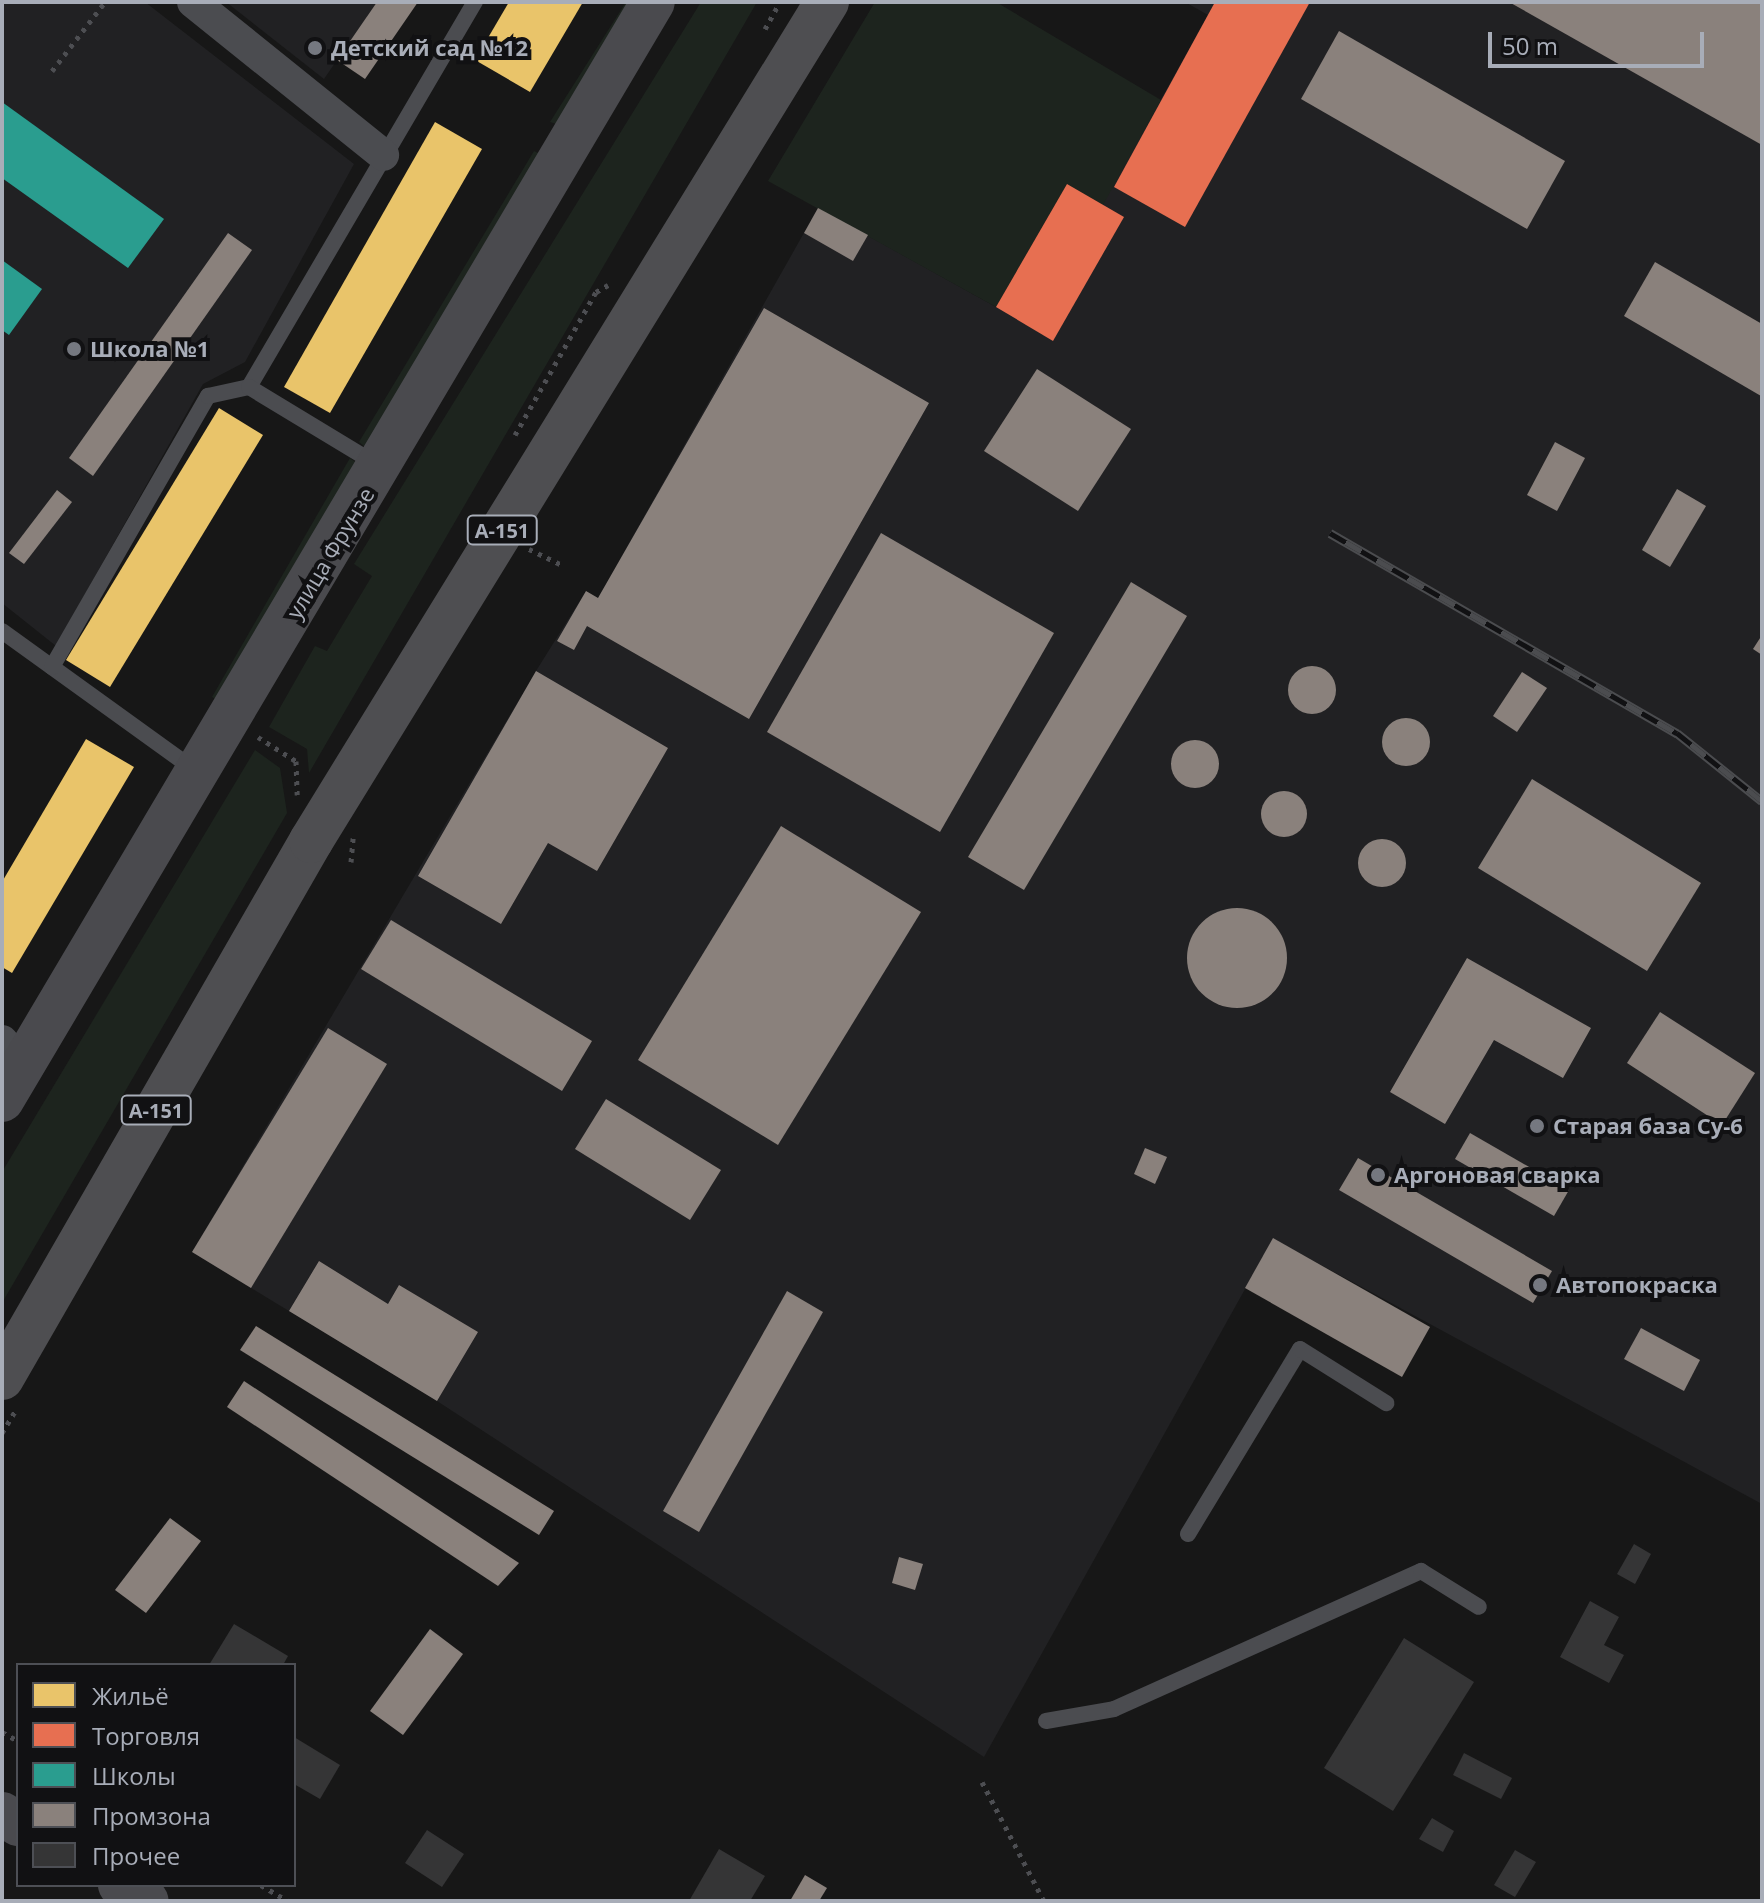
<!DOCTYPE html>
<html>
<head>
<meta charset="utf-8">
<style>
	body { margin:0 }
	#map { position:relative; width:1764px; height:1903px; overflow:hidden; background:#171717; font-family:"Open Sans",sans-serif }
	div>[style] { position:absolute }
	.built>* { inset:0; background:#212123 }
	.green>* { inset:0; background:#1d241e }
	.homes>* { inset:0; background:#e9c46a }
	.shops>* { inset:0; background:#e76f51 }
	.schools>* { inset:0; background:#2a9d8f }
	.industry>* { inset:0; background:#8a817c }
	.round { border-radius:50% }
	.building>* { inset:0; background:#353536 }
	.path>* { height:5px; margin-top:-2.5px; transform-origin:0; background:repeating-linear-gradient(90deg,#4d4e52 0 4px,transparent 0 10px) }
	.lane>* { height:16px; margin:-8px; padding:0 8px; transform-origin:8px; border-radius:8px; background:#4b4c50 }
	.street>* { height:32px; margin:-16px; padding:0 16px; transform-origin:16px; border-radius:16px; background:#4b4c50 }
	.secondary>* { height:44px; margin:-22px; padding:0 22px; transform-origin:22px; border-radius:22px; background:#4a4a4e }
	.highway>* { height:44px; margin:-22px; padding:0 22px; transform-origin:22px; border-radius:22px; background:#4e4e51 }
	.rail>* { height:9px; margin-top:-4.5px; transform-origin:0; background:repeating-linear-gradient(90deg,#111113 0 18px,#4b4c4f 0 36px); box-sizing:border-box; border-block:2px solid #4b4c4f }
	.dots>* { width:22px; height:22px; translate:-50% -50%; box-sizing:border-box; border:4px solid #111113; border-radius:50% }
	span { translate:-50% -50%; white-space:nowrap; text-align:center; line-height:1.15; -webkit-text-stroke:8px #111113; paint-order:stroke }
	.shield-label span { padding:2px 6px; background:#111113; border:2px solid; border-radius:6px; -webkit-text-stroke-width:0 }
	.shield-label { font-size:20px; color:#a8adb8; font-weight:700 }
	.poi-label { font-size:22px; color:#a8adb8; font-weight:700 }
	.left { translate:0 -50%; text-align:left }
	.street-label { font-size:22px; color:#a8adb8 }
	.frame { position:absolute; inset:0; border:4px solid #a8adb8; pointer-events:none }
	.legend { position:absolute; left:16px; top:1663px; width:280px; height:224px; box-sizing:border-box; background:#111113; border:2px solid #4d4f55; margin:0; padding:10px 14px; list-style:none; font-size:24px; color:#a8adb8 }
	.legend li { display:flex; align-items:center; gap:16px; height:40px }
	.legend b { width:40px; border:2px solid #4d4f55 }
	.scale { position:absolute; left:1488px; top:32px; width:216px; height:36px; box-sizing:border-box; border:4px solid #a8adb8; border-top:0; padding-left:10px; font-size:24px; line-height:28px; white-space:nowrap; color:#a8adb8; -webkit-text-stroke:6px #111113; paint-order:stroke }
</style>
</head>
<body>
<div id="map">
	<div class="built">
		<div style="clip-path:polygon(2px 2px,145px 2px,354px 164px,245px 362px,203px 384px,56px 646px,2px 603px)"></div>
		<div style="clip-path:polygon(226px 2px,377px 2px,324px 79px)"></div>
		<div style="clip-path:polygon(1185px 2px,1762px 2px,1762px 1504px,1273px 1239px,984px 1757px,437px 1401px,192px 1252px,536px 671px,586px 591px,598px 598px,818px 208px,996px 307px,1067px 184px,1102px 205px,1208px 15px)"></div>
	</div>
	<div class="green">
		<div style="clip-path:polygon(626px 2px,640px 2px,563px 126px,550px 122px)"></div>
		<div style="clip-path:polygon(701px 2px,757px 2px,309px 773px,307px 749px,269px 727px,315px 646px,327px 651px,372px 576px,354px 564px)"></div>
		<div style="clip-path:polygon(875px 2px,996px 2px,1161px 100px,1103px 205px,1067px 184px,996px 307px,768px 181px)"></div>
		<div style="clip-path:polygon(534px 151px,542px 155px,371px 452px,359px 442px)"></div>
		<div style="clip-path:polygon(350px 458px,362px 467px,223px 703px,212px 697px)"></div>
		<div style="clip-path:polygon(255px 750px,280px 768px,287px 813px,2px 1303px,2px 1172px)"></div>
	</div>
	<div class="homes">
		<div style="clip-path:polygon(509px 2px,583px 2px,530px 92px,475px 60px)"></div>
		<div style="clip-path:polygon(435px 122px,482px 149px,330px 413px,284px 387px)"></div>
		<div style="clip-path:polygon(219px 408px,263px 435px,110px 687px,66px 660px)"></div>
		<div style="clip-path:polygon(86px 739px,134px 767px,12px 973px,2px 967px,2px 882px)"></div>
	</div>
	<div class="shops">
		<div style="clip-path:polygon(1215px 2px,1310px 2px,1185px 227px,1114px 187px)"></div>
		<div style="clip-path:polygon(1067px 184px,1124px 217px,1053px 341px,996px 307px)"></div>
	</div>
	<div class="schools">
		<div style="clip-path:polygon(2px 102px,164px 219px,128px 268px,2px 178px)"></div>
		<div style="clip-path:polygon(2px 260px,42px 289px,9px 335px,2px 330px)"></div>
	</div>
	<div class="industry">
		<div style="clip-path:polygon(377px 2px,418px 2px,365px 79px,337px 60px)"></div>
		<div style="clip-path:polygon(1509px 2px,1762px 2px,1762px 145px)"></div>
		<div style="clip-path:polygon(1339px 31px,1565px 161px,1527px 229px,1301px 99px)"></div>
		<div style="clip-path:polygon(818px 208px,868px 235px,853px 261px,804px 233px)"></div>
		<div style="clip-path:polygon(228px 233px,252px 250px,93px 476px,69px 458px)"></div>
		<div style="clip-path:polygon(1655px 262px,1762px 324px,1761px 396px,1624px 316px)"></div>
		<div style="clip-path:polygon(764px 308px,929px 403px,749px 719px,587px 626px,574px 650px,557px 641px,586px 591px,598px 598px)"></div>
		<div style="clip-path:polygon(1037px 369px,1131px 429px,1078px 511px,984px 451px)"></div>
		<div style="clip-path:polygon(1555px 442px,1585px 458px,1557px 511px,1527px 495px)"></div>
		<div style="clip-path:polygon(1677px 489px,1706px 506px,1670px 567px,1642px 550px)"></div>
		<div style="clip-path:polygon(57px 490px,72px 502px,24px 564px,9px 553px)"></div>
		<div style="clip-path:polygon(881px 533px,1054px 633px,940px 832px,767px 732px)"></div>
		<div style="clip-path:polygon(1131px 582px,1187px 616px,1024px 890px,968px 857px)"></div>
		<div style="clip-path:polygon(1762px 635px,1762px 655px,1753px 649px)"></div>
		<div class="round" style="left:1288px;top:666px;width:48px;height:48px"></div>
		<div style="clip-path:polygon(536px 671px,668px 748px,597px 871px,548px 843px,501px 924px,418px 876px)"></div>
		<div style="clip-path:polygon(1522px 672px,1547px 688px,1517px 732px,1493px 716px)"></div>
		<div class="round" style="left:1382px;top:718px;width:48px;height:48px"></div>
		<div class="round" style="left:1171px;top:740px;width:48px;height:48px"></div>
		<div style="clip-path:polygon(1532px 779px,1701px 883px,1647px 971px,1478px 868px)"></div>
		<div class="round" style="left:1261px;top:791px;width:46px;height:46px"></div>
		<div style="clip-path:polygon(781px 826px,921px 912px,778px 1145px,638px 1060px)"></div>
		<div class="round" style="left:1358px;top:839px;width:48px;height:48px"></div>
		<div class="round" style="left:1187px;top:908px;width:100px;height:100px"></div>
		<div style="clip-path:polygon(391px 920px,592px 1041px,562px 1091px,361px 969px)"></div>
		<div style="clip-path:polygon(1467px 958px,1591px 1028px,1563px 1078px,1494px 1040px,1445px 1124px,1390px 1092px)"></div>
		<div style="clip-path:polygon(1660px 1012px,1755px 1073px,1722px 1125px,1627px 1063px)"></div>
		<div style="clip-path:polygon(328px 1028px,387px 1064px,251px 1288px,192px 1252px)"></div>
		<div style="clip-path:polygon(606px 1099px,721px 1170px,690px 1220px,575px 1149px)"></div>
		<div style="clip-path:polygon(1470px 1133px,1569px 1190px,1554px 1216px,1455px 1159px)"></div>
		<div style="clip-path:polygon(1145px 1148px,1167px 1157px,1155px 1184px,1134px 1174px)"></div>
		<div style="clip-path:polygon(1358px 1158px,1552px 1271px,1533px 1303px,1339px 1190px)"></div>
		<div style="clip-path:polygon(1273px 1238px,1430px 1327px,1402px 1377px,1245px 1288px)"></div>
		<div style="clip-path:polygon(319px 1261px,388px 1304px,399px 1285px,478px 1332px,437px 1401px,289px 1311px)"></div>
		<div style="clip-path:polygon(787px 1291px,823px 1312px,699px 1532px,663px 1511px)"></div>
		<div style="clip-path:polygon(256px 1326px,554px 1511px,539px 1535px,240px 1350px)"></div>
		<div style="clip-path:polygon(1641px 1328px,1700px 1360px,1684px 1391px,1624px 1359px)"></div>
		<div style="clip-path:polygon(244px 1381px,519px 1563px,498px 1586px,227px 1407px)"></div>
		<div style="clip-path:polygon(170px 1518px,201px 1541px,146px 1613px,115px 1590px)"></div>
		<div style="clip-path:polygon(899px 1557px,923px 1564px,915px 1590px,892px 1583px)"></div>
		<div style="clip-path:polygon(430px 1629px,463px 1654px,403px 1735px,370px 1711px)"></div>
		<div style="clip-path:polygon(805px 1875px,827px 1888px,819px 1901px,790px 1901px)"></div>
	</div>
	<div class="building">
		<div style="clip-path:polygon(1634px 1544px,1651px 1554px,1635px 1584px,1617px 1574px)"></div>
		<div style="clip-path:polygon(1590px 1601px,1619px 1617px,1604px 1645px,1624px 1655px,1609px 1683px,1560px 1657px)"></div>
		<div style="clip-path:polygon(234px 1624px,288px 1656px,283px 1665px,209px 1665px)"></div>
		<div style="clip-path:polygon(1404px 1638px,1474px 1682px,1393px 1811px,1324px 1768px)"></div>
		<div style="clip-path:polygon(294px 1737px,340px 1765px,320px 1799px,294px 1784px)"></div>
		<div style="clip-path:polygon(1464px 1753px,1512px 1778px,1501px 1799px,1453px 1775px)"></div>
		<div style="clip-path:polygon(1432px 1818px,1454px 1831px,1443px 1852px,1419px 1839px)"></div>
		<div style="clip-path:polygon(427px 1830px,464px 1854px,442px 1887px,405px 1863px)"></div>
		<div style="clip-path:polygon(719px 1849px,765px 1876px,750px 1901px,689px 1901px)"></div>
		<div style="clip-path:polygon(1515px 1850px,1536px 1862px,1515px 1897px,1494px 1885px)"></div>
	</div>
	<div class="path">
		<div style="left:765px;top:29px;width:31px;rotate:-61deg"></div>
		<div style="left:52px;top:71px;width:87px;rotate:-52.5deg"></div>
		<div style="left:515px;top:435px;width:164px;rotate:-60.5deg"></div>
		<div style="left:596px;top:292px;width:14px;rotate:-30deg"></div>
		<div style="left:529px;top:549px;width:39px;rotate:26deg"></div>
		<div style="left:258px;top:737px;width:45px;rotate:32.3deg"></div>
		<div style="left:296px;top:761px;width:34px;rotate:88deg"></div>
		<div style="left:351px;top:862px;width:24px;rotate:-85deg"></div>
		<div style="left:2px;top:1433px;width:26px;rotate:-59deg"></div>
		<div style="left:2px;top:1732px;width:18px;rotate:29deg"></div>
		<div style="left:982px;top:1782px;width:134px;rotate:62.5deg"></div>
		<div style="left:261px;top:1885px;width:31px;rotate:31deg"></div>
	</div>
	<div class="lane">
		<div style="left:249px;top:387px;width:446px;rotate:-59.6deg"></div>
		<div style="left:2px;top:631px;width:238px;rotate:35.8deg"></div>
		<div style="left:52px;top:667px;width:313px;rotate:-60.1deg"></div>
		<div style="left:208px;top:396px;width:42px;rotate:-12.4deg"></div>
		<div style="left:249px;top:387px;width:151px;rotate:31.2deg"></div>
		<div style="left:1188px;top:1534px;width:216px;rotate:-58.8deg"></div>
		<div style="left:1300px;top:1349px;width:102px;rotate:32.1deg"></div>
		<div style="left:1046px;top:1721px;width:69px;rotate:-10deg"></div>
		<div style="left:1114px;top:1709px;width:337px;rotate:-24.2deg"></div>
		<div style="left:1421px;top:1571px;width:68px;rotate:31.8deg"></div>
	</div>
	<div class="street">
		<div style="left:193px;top:2px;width:244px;rotate:38.8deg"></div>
		<div style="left:2px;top:1041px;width:31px;rotate:48deg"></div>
	</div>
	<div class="secondary">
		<div style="left:2px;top:1100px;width:1276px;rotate:-59.34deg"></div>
		<div style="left:2px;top:1814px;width:19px;rotate:32deg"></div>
		<div style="left:120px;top:1885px;width:31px;rotate:31deg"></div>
	</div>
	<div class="highway">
		<div style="left:2px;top:1378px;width:620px;rotate:-60.08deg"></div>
		<div style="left:311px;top:841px;width:985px;rotate:-58.41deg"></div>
	</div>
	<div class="rail">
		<div style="left:1330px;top:533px;width:401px;rotate:30deg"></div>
		<div style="left:1677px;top:733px;width:109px;rotate:38.7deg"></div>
	</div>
	<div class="dots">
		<div style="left:315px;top:48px;background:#757880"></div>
		<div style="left:74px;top:349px;background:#757880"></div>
		<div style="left:1537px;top:1126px;background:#757880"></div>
		<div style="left:1378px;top:1175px;background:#757880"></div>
		<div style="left:1540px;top:1285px;background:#757880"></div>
	</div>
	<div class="shield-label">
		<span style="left:502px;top:530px">А-151</span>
		<span style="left:156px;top:1110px">А-151</span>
	</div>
	<div class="poi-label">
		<span class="left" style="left:331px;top:48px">Детский сад №12</span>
		<span class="left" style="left:90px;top:349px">Школа №1</span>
		<span class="left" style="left:1553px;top:1126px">Старая база Су-6</span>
		<span class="left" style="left:1394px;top:1175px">Аргоновая сварка</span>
		<span class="left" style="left:1556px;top:1285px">Автопокраска</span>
	</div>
	<div class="street-label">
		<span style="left:330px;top:553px;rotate:-59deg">улица Фрунзе</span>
	</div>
	<div class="frame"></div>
	<ul class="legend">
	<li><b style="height:22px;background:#e9c46a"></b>Жильё</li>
	<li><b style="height:22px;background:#e76f51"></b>Торговля</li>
	<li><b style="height:22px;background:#2a9d8f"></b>Школы</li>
	<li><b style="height:22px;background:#8a817c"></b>Промзона</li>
	<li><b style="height:22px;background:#353536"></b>Прочее</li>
	</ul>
	<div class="scale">50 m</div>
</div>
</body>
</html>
